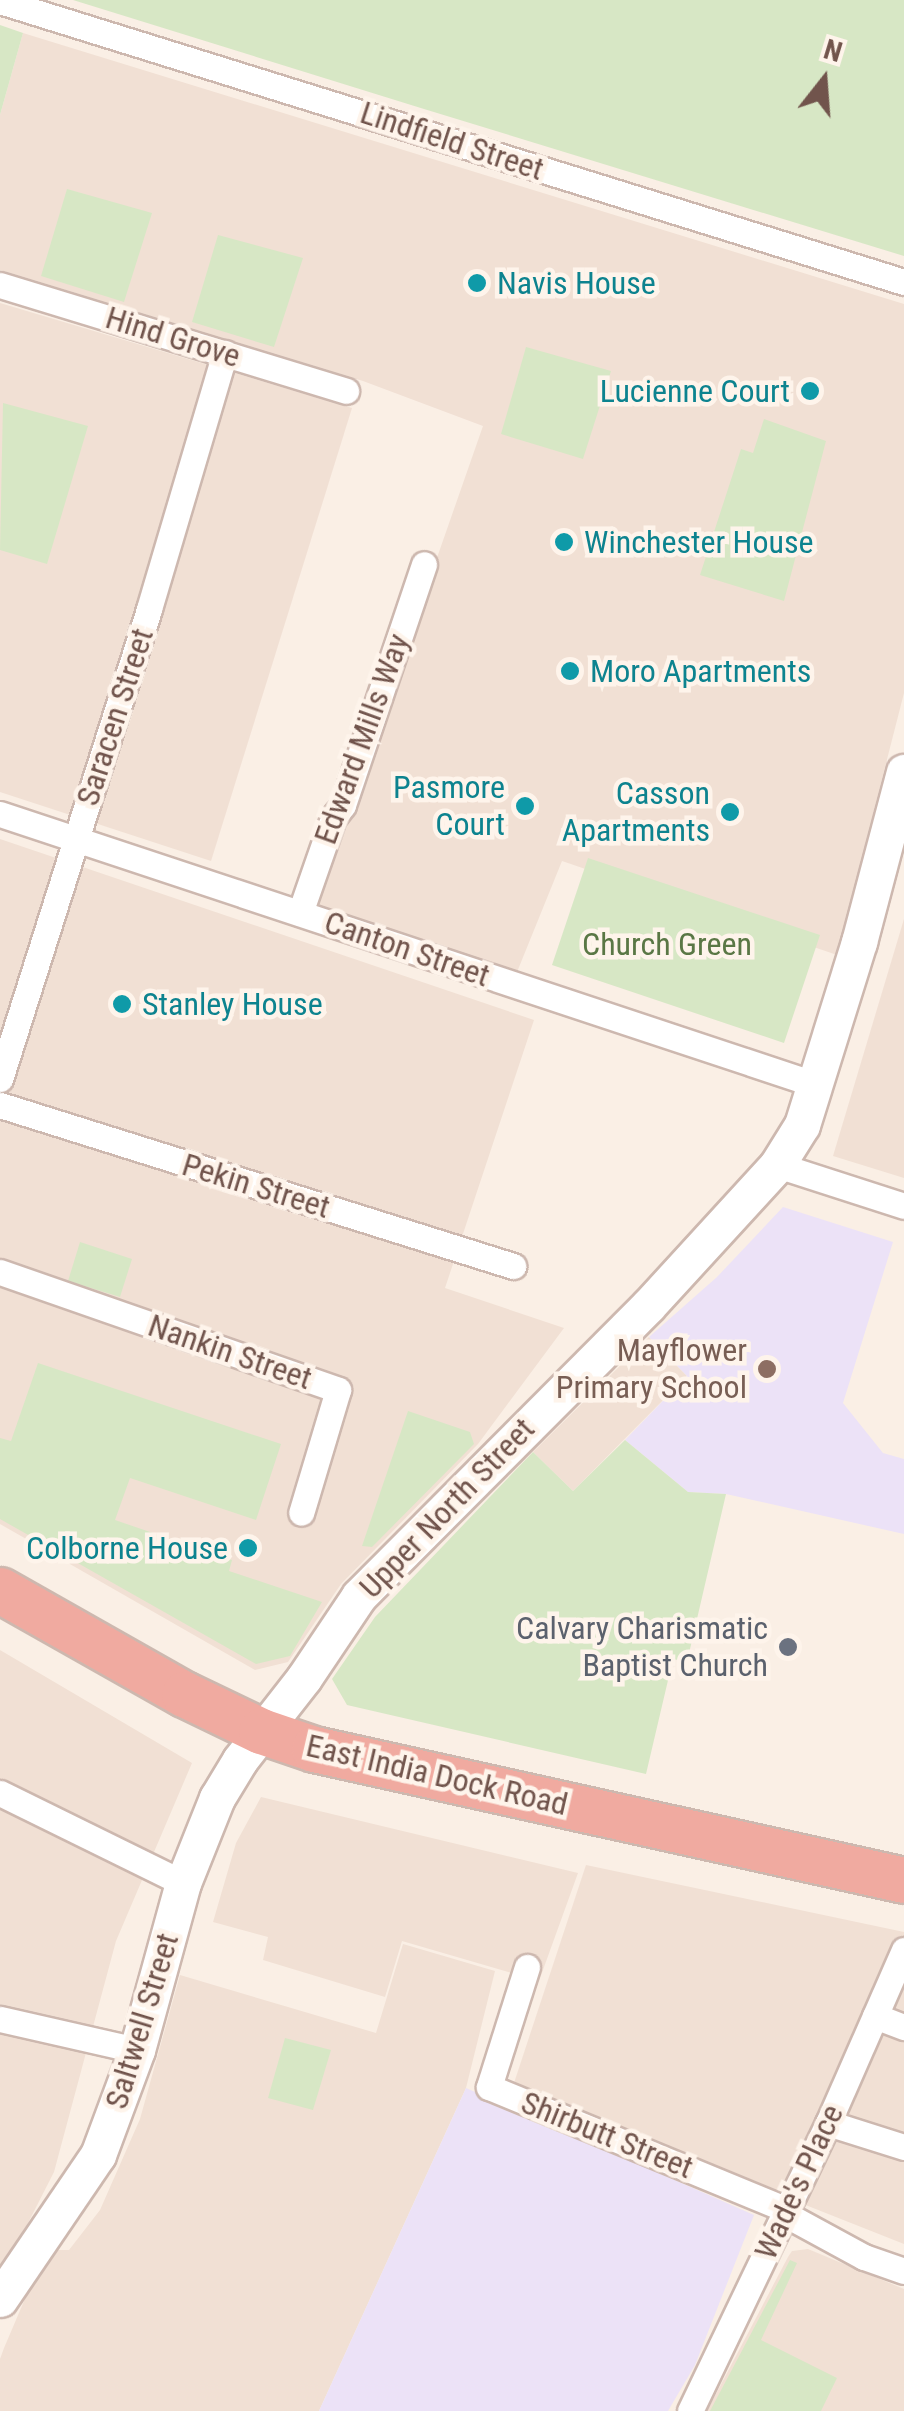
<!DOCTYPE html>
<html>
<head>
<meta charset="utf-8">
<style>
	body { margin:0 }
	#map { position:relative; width:904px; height:2411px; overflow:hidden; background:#faefe5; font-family:"Roboto Condensed",sans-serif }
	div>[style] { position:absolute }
	.residential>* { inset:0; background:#f1e0d4 }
	.education>* { inset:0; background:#ece2f7 }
	.green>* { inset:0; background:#d7e7c5 }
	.roads { filter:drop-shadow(2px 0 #cdb8af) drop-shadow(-2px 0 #cdb8af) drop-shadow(0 2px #cdb8af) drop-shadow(0 -2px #cdb8af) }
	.street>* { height:25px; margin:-12.5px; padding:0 12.5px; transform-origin:12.5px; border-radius:12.5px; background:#fff }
	.secondary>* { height:35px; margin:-17.5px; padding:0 17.5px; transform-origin:17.5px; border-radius:17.5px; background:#fff }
	.highway>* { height:45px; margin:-22.5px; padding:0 22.5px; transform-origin:22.5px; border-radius:22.5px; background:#f0aaa0 }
	.dots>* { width:28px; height:28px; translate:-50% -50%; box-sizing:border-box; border:5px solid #fef4eb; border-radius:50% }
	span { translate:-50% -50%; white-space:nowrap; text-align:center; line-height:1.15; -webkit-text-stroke:9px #fef4eb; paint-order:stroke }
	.street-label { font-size:32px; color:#71544c }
	.culture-label { font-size:32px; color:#0d838f }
	.left { translate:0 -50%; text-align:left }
	.right { translate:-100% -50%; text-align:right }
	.park-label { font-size:32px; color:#5a7745 }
	.education-label { font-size:32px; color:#785e54 }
	.worship-label { font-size:32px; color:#5b616d }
	.north { position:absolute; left:774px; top:30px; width:100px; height:100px; -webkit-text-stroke:8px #fef4eb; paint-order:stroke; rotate:17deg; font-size:28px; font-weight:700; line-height:40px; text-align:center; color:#71544c }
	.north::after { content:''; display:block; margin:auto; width:35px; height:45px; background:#71544c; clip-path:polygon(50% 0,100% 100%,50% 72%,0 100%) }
</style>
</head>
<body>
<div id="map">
	<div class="residential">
		<div style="clip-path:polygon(23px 33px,904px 304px,904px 693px,837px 955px,562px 861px,515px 977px,315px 907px,483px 426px,363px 381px,0 270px,0 115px)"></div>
		<div style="clip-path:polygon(0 303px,352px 408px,211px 861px,0 792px)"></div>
		<div style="clip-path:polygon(0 839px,534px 1020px,445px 1288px,564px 1328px,478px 1444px,341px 1584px,288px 1662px,255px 1670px,0 1524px)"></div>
		<div style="clip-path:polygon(904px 919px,904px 1178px,833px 1156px)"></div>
		<div style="clip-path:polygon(649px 1337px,687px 1376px,573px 1491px,533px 1452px)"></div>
		<div style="clip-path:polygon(0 1650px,192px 1763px,116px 1941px,54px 2172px,0 2278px)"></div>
		<div style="clip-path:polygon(261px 1797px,578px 1873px,539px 1981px,402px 1941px,385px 1997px,263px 1960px,268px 1937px,213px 1922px,236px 1843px)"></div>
		<div style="clip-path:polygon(586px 1865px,904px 1932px,904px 2244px,512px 2089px)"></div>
		<div style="clip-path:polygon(403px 1944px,495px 1971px,466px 2088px,319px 2411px,0 2411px,0 2359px,4px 2348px,36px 2273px,54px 2250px,69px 2250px,100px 2210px,140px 2119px,180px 1975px,376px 2033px)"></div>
		<div style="clip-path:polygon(808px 2249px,904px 2289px,904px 2411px,707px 2411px,788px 2257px,792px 2251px)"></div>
	</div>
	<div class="education">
		<div style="clip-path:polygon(783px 1207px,893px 1242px,843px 1403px,883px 1453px,904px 1459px,904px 1534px,726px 1494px,688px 1492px,625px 1440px,687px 1376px,649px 1337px,717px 1277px)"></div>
		<div style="clip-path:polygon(466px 2088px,754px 2215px,695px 2365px,668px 2411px,319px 2411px)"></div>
	</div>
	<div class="green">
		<div style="clip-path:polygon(73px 0,904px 0,904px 256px,424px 109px)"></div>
		<div style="clip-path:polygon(0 25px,23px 33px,0 115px)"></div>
		<div style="clip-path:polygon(67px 189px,152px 213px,124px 302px,41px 276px)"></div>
		<div style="clip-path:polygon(218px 235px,303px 258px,274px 347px,192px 322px)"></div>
		<div style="clip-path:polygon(526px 347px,611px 371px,583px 459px,501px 434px)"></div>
		<div style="clip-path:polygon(3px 403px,88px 426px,47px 564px,0 550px)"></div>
		<div style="clip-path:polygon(764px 419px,826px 441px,784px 601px,700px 575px,741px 449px,753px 453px)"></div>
		<div style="clip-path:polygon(588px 858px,820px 935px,784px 1043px,552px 965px)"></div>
		<div style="clip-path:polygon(80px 1242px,132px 1259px,120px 1297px,68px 1281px)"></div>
		<div style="clip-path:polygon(38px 1363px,281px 1444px,256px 1520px,130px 1478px,115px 1520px,232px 1560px,229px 1571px,322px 1602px,290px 1656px,256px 1664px,0 1519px,0 1438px,11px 1441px)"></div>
		<div style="clip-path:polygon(408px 1411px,470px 1432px,474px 1444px,372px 1547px,362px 1546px)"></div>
		<div style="clip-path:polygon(625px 1440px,688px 1492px,726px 1494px,687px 1662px,673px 1659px,646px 1774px,347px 1705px,332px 1679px,375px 1617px,533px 1452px,573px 1491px)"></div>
		<div style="clip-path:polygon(285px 2038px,331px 2050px,313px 2110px,268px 2098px)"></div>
		<div style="clip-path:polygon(790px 2260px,797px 2263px,761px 2340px,837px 2378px,821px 2411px,710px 2411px)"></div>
	</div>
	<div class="roads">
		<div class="street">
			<div style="left:0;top:1px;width:947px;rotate:17.27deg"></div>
			<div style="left:0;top:285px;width:362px;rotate:17deg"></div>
			<div style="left:0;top:814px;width:858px;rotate:18.35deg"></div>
			<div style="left:300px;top:913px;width:101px;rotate:-70.8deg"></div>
			<div style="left:333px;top:818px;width:16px;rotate:-52deg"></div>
			<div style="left:343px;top:805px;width:254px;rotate:-71.4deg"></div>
			<div style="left:0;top:1079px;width:493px;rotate:-72.4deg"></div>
			<div style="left:149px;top:609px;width:267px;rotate:-73.5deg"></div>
			<div style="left:0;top:1105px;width:538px;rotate:17.42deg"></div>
			<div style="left:777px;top:1165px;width:133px;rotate:17.9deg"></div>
			<div style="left:0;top:1272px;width:358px;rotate:19.2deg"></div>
			<div style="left:338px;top:1390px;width:128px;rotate:106.7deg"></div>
			<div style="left:0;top:1793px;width:204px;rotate:26.2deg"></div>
			<div style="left:527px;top:1967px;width:126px;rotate:107.6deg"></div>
			<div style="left:489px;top:2087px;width:320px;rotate:22.4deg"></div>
			<div style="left:875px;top:2016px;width:31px;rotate:21deg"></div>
			<div style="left:0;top:2019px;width:140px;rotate:12.8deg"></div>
			<div style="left:828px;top:2123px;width:80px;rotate:17.5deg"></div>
			<div style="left:783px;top:2213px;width:92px;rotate:28.5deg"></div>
			<div style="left:864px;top:2257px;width:42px;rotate:19.3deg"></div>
			<div style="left:690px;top:2411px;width:319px;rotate:-64.4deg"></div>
			<div style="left:828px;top:2123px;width:189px;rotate:-66.3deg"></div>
		</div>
		<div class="secondary">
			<div style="left:0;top:2299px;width:174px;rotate:-55.8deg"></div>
			<div style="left:98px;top:2155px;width:112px;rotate:-69.6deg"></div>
			<div style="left:137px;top:2050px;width:173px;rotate:-74.6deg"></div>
			<div style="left:183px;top:1883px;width:92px;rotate:-68.2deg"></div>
			<div style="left:217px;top:1798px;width:44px;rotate:-58.8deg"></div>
			<div style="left:240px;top:1760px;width:104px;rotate:-52deg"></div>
			<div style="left:304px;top:1678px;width:99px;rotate:-56.1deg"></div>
			<div style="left:359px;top:1596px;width:409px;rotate:-45.1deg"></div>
			<div style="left:648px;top:1306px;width:191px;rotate:-47.5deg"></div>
			<div style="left:777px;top:1165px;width:47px;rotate:-58deg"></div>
			<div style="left:802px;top:1125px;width:192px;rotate:-72.7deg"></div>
			<div style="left:859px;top:942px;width:176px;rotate:-75.2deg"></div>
		</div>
		<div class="highway">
			<div style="left:0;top:1590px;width:211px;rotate:29.5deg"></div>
			<div style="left:184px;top:1694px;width:85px;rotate:25.7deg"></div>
			<div style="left:261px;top:1731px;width:56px;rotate:18.8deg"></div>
			<div style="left:314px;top:1749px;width:604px;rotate:12.52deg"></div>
		</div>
	</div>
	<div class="dots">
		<div style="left:477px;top:283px;background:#0f9aa8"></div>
		<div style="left:810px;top:391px;background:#0f9aa8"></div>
		<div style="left:564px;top:542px;background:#0f9aa8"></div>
		<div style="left:570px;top:671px;background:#0f9aa8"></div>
		<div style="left:525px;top:806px;background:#0f9aa8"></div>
		<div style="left:730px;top:812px;background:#0f9aa8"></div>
		<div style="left:122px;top:1004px;background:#0f9aa8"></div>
		<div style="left:767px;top:1369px;background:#8d6e63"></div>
		<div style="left:248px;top:1548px;background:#0f9aa8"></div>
		<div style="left:788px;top:1647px;background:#6b7280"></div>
	</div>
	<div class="street-label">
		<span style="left:452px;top:141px;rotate:18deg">Lindfield Street</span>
		<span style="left:173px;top:337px;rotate:17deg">Hind Grove</span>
		<span style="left:115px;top:717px;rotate:-72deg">Saracen Street</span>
		<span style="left:362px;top:739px;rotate:-70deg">Edward Mills Way</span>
		<span style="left:407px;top:949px;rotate:19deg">Canton Street</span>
		<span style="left:256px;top:1186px;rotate:17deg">Pekin Street</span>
		<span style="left:230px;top:1352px;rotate:19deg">Nankin Street</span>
		<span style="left:447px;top:1508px;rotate:-46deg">Upper North Street</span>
		<span style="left:437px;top:1775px;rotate:13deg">East India Dock Road</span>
		<span style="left:142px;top:2021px;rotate:-73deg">Saltwell Street</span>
		<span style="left:607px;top:2135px;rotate:22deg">Shirbutt Street</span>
		<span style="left:799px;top:2182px;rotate:-65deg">Wade's Place</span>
	</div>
	<div class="culture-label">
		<span class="left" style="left:497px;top:283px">Navis House</span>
		<span class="right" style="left:790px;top:391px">Lucienne Court</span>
		<span class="left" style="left:584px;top:542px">Winchester House</span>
		<span class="left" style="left:590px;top:671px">Moro Apartments</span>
		<span class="right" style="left:505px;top:806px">Pasmore<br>Court</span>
		<span class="right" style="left:710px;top:812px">Casson<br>Apartments</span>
		<span class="left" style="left:142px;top:1004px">Stanley House</span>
		<span class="right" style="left:228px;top:1548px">Colborne House</span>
	</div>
	<div class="park-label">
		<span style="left:667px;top:944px">Church Green</span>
	</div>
	<div class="education-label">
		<span class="right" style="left:747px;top:1369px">Mayflower<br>Primary School</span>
	</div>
	<div class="worship-label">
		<span class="right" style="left:768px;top:1647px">Calvary Charismatic<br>Baptist Church</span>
	</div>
	<div class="north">N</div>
</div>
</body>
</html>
